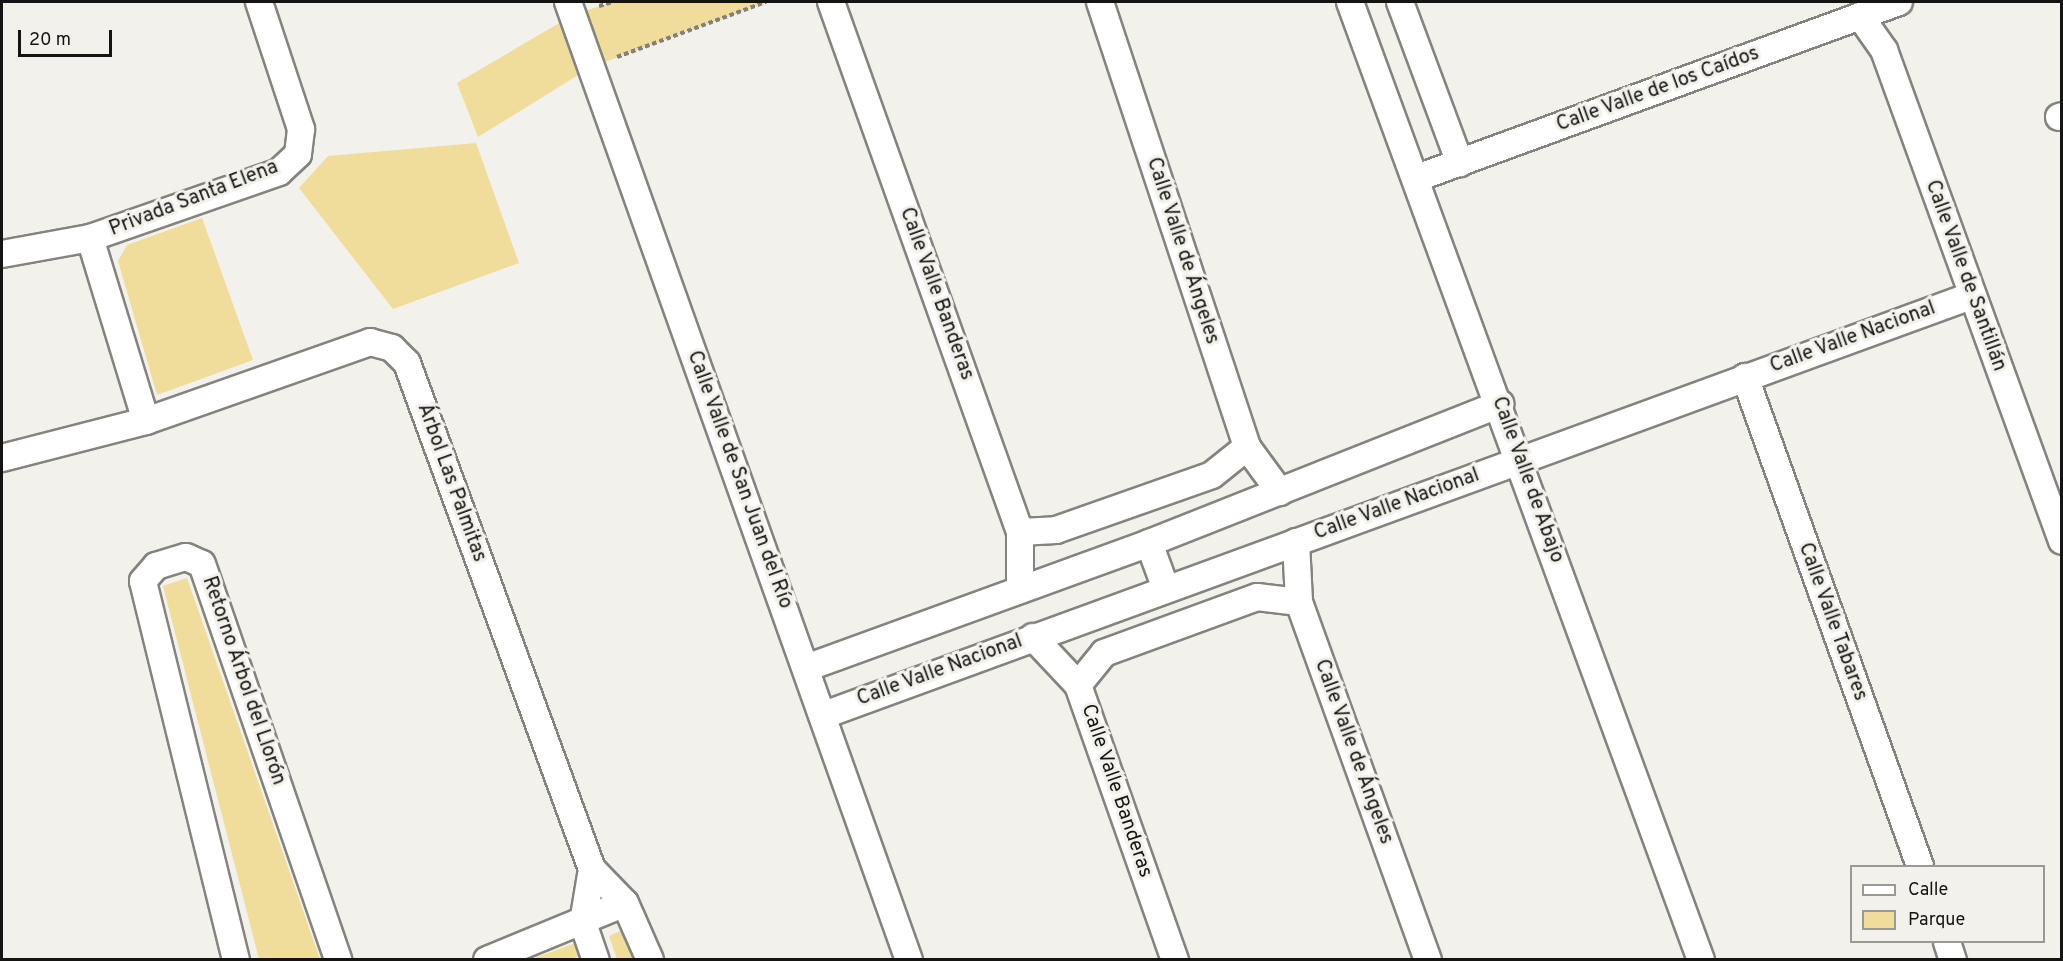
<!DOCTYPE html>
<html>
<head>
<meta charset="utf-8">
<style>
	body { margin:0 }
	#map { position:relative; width:2063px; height:961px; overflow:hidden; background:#f3f1eb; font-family:Overpass,sans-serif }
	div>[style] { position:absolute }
	.green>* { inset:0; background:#f0dc9b }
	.path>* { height:4px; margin-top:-2px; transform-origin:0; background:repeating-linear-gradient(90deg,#82807c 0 4.5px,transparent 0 7.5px) }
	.roads { filter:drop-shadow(2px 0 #85837e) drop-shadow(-2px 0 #85837e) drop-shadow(0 2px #85837e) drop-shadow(0 -2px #85837e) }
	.street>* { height:26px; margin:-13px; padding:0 13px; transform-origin:13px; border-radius:13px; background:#fff }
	span { translate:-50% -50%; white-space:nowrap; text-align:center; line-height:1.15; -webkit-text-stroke:6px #f3f1eb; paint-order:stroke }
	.street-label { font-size:20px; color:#151412 }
	.frame { position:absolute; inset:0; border:3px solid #151412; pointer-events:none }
	.legend { position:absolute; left:1850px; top:865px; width:195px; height:78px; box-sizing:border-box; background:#f3f1eb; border:2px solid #9a9994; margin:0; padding:8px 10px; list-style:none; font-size:18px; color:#151412 }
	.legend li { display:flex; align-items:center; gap:12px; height:30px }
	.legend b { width:30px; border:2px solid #9a9994 }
	.scale { position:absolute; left:18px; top:30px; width:94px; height:27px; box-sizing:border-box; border:3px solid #151412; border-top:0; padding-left:8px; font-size:18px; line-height:21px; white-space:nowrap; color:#151412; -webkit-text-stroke:4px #f3f1eb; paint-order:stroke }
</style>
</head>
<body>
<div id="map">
	<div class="green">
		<div style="clip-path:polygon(612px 2px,769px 2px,591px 67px,478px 137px,457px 83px,573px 15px)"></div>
		<div style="clip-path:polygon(476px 143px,519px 263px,393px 309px,299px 188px,328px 156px)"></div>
		<div style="clip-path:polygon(202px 218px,253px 360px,157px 395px,118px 261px,127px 245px)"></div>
		<div style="clip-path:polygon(187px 578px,320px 959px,259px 959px,163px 586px)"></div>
		<div style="clip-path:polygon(622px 930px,633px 959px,617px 959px,609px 936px)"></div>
		<div style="clip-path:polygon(578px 942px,582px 955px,571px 959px,530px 960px)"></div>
	</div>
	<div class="path">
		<div style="left:599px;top:6px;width:15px;rotate:-16deg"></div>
		<div style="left:617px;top:57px;width:159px;rotate:-20.3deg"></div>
	</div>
	<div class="roads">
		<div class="street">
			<div style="left:568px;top:2px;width:1017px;rotate:70.41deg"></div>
			<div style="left:831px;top:2px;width:563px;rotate:70.37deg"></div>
			<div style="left:1020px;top:532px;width:58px;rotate:90deg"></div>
			<div style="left:1100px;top:2px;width:469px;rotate:71.7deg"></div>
			<div style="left:1247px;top:447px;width:56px;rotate:53.7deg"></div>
			<div style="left:1350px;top:2px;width:1020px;rotate:69.88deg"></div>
			<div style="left:1400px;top:2px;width:172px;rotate:69.6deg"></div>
			<div style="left:1860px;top:16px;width:42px;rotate:54.8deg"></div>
			<div style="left:1884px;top:50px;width:522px;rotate:70.07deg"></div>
			<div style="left:2059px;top:117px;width:3px;rotate:-18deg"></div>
			<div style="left:1417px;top:178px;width:513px;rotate:-20.06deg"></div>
			<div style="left:90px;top:238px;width:191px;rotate:73deg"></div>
			<div style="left:2px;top:254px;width:89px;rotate:-10.3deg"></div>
			<div style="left:90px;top:238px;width:200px;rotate:-19.2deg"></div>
			<div style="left:279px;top:172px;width:26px;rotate:-43deg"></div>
			<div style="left:298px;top:154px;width:25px;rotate:-83deg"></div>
			<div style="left:301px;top:129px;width:134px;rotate:-108.3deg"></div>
			<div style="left:1745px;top:377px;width:519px;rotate:70.31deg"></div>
			<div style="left:2px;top:458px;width:149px;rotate:-14.4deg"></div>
			<div style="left:146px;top:421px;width:238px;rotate:-19.4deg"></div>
			<div style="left:370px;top:342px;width:23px;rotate:15deg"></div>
			<div style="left:392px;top:348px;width:21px;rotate:45deg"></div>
			<div style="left:407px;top:363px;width:539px;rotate:69.92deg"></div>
			<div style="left:592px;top:869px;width:47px;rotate:45.9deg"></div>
			<div style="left:625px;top:903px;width:62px;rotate:66.3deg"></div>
			<div style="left:1020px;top:532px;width:36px;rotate:-3deg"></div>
			<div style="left:1056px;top:530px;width:165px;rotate:-19.4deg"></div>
			<div style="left:1212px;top:475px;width:45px;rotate:-38.7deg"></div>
			<div style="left:1296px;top:542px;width:60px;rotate:87.1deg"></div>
			<div style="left:1299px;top:602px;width:381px;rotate:70.2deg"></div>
			<div style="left:1149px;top:543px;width:49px;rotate:69.7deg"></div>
			<div style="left:1033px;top:637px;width:66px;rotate:46.8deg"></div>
			<div style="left:1078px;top:685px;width:292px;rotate:70.6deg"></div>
			<div style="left:806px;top:668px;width:365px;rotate:-20deg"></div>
			<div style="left:1149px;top:543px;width:378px;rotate:-21.6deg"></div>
			<div style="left:1078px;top:685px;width:41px;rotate:-50.9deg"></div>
			<div style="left:1104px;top:653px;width:163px;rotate:-20.1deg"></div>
			<div style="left:1257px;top:597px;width:42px;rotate:6.8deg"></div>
			<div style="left:824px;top:715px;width:1221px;rotate:-20.07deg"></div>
			<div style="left:592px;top:869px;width:55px;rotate:99.5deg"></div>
			<div style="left:583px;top:923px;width:39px;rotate:71deg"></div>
			<div style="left:1947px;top:942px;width:19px;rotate:72deg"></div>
			<div style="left:236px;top:960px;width:390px;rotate:-103.8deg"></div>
			<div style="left:143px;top:581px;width:20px;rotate:-49deg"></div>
			<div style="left:156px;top:566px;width:31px;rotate:-17deg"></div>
			<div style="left:186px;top:557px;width:17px;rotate:24deg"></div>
			<div style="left:202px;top:564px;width:419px;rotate:71deg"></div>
			<div style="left:487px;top:960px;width:149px;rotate:-22.4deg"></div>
		</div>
	</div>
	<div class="street-label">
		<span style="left:1658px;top:90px;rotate:-20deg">Calle Valle de los Caídos</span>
		<span style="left:194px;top:199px;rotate:-21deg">Privada Santa Elena</span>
		<span style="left:1182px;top:251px;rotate:72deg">Calle Valle de Ángeles</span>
		<span style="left:1965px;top:276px;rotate:70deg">Calle Valle de Santillán</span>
		<span style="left:936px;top:294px;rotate:70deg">Calle Valle Banderas</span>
		<span style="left:1853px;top:338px;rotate:-20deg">Calle Valle Nacional</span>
		<span style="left:739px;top:480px;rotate:70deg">Calle Valle de San Juan del Río</span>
		<span style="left:1527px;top:480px;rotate:70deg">Calle Valle de Abajo</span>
		<span style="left:451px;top:483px;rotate:70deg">Árbol Las Palmitas</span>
		<span style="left:1397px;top:505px;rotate:-20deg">Calle Valle Nacional</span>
		<span style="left:1832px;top:622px;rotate:70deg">Calle Valle Tabares</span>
		<span style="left:940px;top:671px;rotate:-20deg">Calle Valle Nacional</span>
		<span style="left:243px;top:681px;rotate:71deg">Retorno Árbol del Llorón</span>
		<span style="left:1353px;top:752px;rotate:70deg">Calle Valle de Ángeles</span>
		<span style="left:1116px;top:791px;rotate:71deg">Calle Valle Banderas</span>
	</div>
	<div class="frame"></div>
	<ul class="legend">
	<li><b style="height:8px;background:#fff"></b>Calle</li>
	<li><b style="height:16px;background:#f0dc9b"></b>Parque</li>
	</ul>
	<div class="scale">20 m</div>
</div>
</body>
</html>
